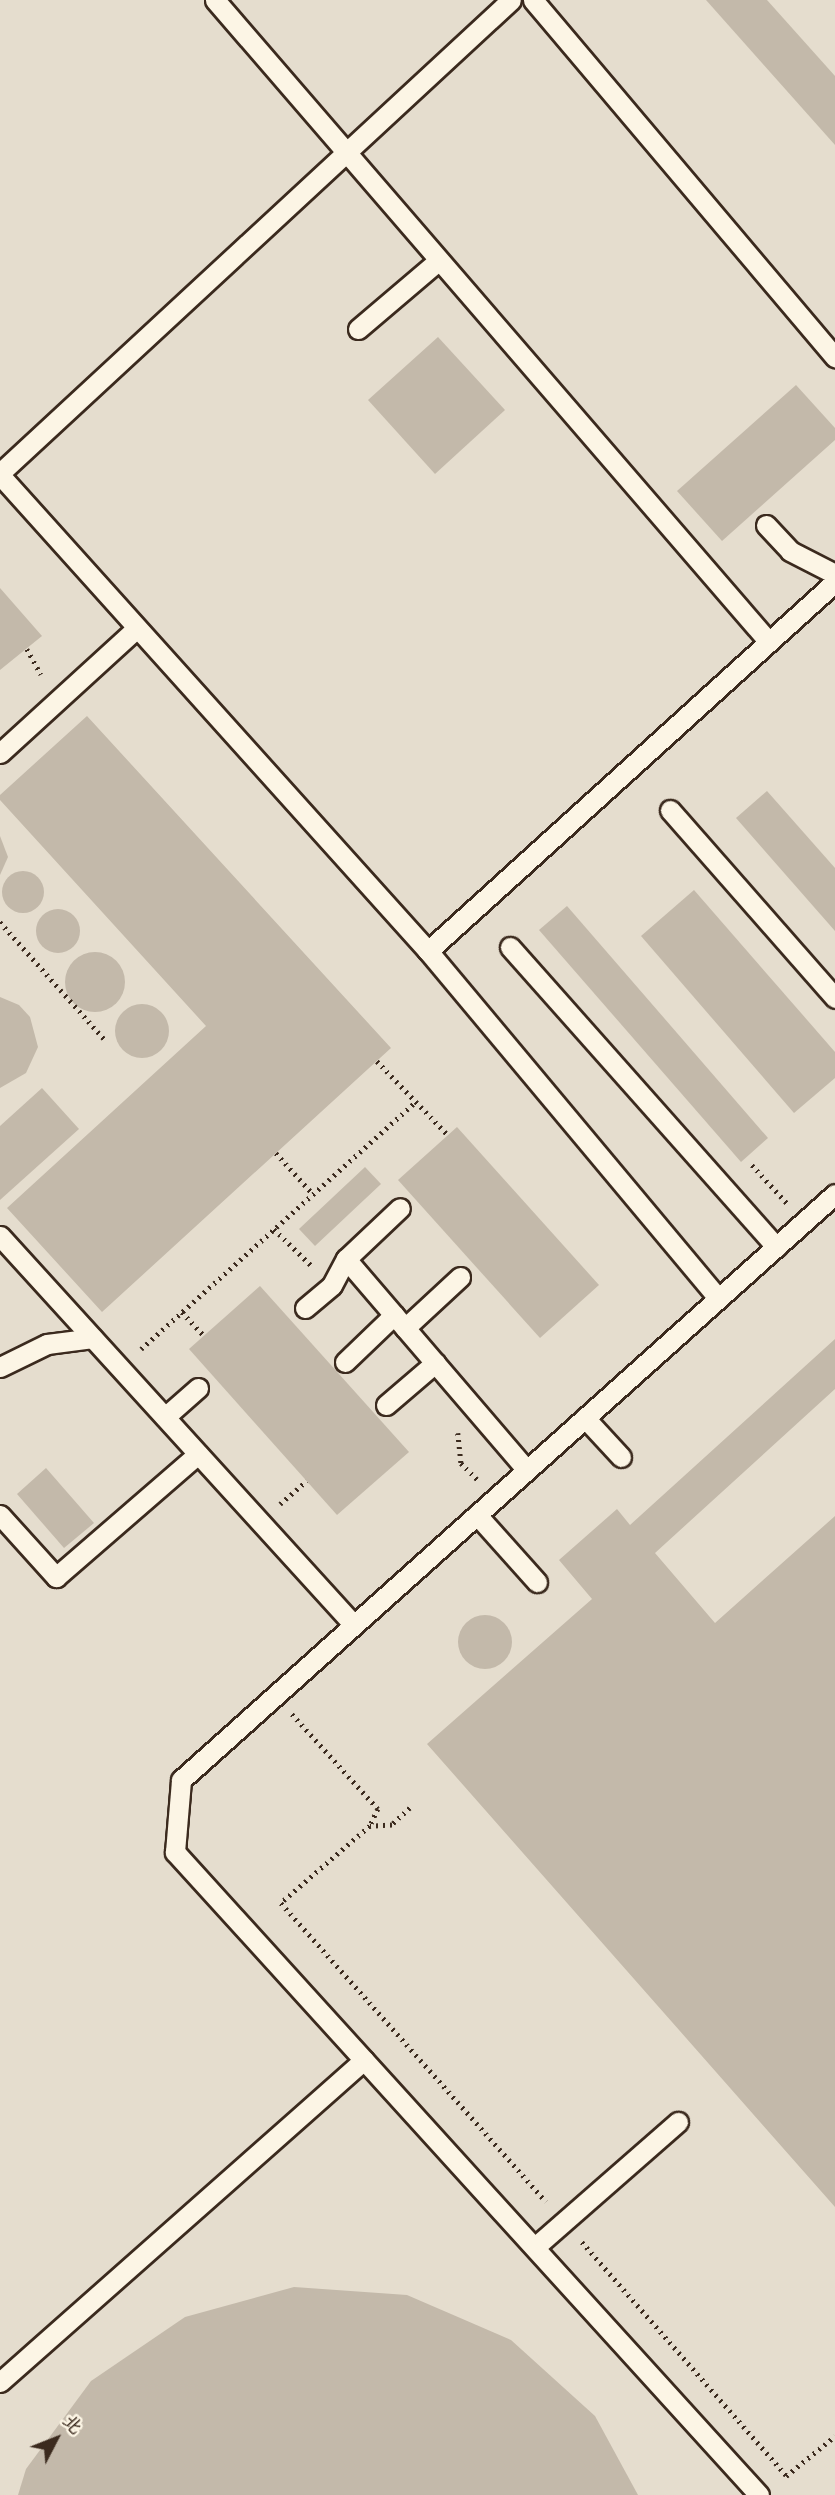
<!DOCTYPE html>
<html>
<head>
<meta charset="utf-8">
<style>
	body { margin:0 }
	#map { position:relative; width:835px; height:2495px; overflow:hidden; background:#f4eddd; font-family:"Balsamiq Sans","LXGW WenKai TC",sans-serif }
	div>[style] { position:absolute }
	.built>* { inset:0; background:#e5ddce }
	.building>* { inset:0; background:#c3b9aa }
	.round { border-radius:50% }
	.path>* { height:4.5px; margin-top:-2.25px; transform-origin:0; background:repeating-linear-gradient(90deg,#3b2a1e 0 2px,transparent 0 7px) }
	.roads { filter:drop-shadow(2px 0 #3b2a1e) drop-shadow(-2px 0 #3b2a1e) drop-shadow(0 2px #3b2a1e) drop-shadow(0 -2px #3b2a1e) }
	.service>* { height:19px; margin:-9.5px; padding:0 9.5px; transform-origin:9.5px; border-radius:9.5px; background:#fcf5e5 }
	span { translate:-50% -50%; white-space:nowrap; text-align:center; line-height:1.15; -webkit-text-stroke:6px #fcf5e5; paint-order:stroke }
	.north { position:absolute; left:21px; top:2404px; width:70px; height:70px; -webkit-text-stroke:5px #fcf5e5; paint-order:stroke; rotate:48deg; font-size:19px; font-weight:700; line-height:28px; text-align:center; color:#3b2a1e }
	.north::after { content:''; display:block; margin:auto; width:24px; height:32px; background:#3b2a1e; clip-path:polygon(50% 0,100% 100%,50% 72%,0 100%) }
</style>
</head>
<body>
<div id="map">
	<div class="built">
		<div style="clip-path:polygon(0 0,835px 0,835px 2495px,0 2495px)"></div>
	</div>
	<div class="building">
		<div style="clip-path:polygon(706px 0,767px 0,835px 76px,835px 145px)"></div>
		<div style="clip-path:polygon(438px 337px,505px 410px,435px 474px,368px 400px)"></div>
		<div style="clip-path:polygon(796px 385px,835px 428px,835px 440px,722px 541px,677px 491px)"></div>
		<div style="clip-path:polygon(0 588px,42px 636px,0 670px)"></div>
		<div style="clip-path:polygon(87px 716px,391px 1048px,102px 1312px,7px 1208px,206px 1026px,0 800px,0 795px)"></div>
		<div style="clip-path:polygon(767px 791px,835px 868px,835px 931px,736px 818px)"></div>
		<div style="clip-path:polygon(0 836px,8px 857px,0 875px)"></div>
		<div class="round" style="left:2px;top:871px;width:42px;height:42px"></div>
		<div style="clip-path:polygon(694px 890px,835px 1052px,835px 1078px,794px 1113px,641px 936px)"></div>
		<div style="clip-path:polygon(567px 906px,768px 1138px,741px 1162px,539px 930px)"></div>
		<div class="round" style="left:36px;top:909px;width:44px;height:44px"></div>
		<div class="round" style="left:65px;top:952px;width:60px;height:60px"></div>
		<div style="clip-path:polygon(0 997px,19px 1005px,30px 1017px,38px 1047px,26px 1073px,0 1088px)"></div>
		<div class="round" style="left:115px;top:1004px;width:54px;height:54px"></div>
		<div style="clip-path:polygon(42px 1088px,79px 1129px,0 1200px,0 1126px)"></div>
		<div style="clip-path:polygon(457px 1127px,599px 1285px,540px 1338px,398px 1180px)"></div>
		<div style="clip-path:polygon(365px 1167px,381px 1184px,315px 1246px,299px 1229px)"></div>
		<div style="clip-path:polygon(260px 1286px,409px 1452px,337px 1515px,189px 1349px)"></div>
		<div style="clip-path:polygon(835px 1339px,835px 1389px,655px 1553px,715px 1623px,835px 1516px,835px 2207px,427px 1744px,592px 1599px,559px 1560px,617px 1509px,630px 1525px)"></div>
		<div style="clip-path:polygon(46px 1468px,94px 1523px,64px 1548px,17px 1494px)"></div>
		<div class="round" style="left:458px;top:1615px;width:54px;height:54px"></div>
		<div style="clip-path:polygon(294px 2287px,407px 2295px,511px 2340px,595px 2416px,638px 2495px,18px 2495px,26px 2469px,91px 2381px,185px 2317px)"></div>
	</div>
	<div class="path">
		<div style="left:27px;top:649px;width:29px;rotate:61deg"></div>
		<div style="left:0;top:922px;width:159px;rotate:48.3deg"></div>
		<div style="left:377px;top:1061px;width:103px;rotate:46.2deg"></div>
		<div style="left:276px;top:1153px;width:55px;rotate:47.9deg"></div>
		<div style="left:752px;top:1165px;width:52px;rotate:47.4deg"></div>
		<div style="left:274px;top:1229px;width:54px;rotate:44.3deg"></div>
		<div style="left:182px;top:1312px;width:33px;rotate:47deg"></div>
		<div style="left:141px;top:1349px;width:370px;rotate:-42deg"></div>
		<div style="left:458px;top:1433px;width:30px;rotate:84deg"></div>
		<div style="left:461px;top:1463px;width:24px;rotate:45deg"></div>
		<div style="left:280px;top:1504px;width:35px;rotate:-41deg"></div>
		<div style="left:292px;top:1714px;width:128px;rotate:47.8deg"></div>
		<div style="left:378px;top:1809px;width:19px;rotate:115deg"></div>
		<div style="left:410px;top:1808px;width:25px;rotate:137deg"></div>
		<div style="left:392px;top:1825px;width:22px;rotate:177deg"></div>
		<div style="left:370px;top:1826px;width:118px;rotate:139.1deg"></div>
		<div style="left:281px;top:1903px;width:399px;rotate:48.4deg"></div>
		<div style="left:582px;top:2242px;width:310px;rotate:48.8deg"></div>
		<div style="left:786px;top:2476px;width:63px;rotate:-39.2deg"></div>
	</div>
	<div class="roads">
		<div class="service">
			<div style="left:215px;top:0;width:848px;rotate:49.21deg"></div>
			<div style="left:533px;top:0;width:468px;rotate:49.8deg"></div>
			<div style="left:358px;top:329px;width:105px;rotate:-40.4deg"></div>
			<div style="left:0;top:473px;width:696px;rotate:-42.79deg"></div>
			<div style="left:0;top:475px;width:640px;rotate:48.04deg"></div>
			<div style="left:428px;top:951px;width:452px;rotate:50.1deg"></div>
			<div style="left:766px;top:525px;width:35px;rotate:47deg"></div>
			<div style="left:790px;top:551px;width:51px;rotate:27.1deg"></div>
			<div style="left:0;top:753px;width:185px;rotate:-42.4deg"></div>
			<div style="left:670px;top:810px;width:250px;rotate:48.7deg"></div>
			<div style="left:510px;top:947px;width:401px;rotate:48.4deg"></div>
			<div style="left:428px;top:951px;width:549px;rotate:-42.2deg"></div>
			<div style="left:0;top:1236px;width:526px;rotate:47.7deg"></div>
			<div style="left:346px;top:1259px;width:278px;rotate:49.4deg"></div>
			<div style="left:305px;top:1308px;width:35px;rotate:-40deg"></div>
			<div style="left:332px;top:1285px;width:30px;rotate:-62deg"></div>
			<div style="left:346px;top:1259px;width:74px;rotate:-43.4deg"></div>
			<div style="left:405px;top:1328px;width:75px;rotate:-42.8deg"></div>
			<div style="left:345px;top:1362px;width:68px;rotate:-43.8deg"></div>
			<div style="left:0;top:1367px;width:52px;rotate:-26.1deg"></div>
			<div style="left:47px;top:1344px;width:46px;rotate:-7.4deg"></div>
			<div style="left:386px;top:1405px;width:65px;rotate:-40.6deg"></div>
			<div style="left:165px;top:1417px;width:44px;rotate:-41.3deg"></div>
			<div style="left:585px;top:1418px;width:53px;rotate:47.3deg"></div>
			<div style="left:0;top:1515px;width:84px;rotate:47.9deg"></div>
			<div style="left:56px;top:1577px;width:188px;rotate:-40.9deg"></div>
			<div style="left:477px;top:1515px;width:90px;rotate:48.2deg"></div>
			<div style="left:535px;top:2247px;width:190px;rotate:-41.2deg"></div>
			<div style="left:0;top:2382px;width:486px;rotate:-41.5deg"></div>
			<div style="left:759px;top:2495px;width:869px;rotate:-132.25deg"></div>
			<div style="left:175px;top:1852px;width:72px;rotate:-85.2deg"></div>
			<div style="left:181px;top:1780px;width:878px;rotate:-41.86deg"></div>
		</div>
	</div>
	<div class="north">北</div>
</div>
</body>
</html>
